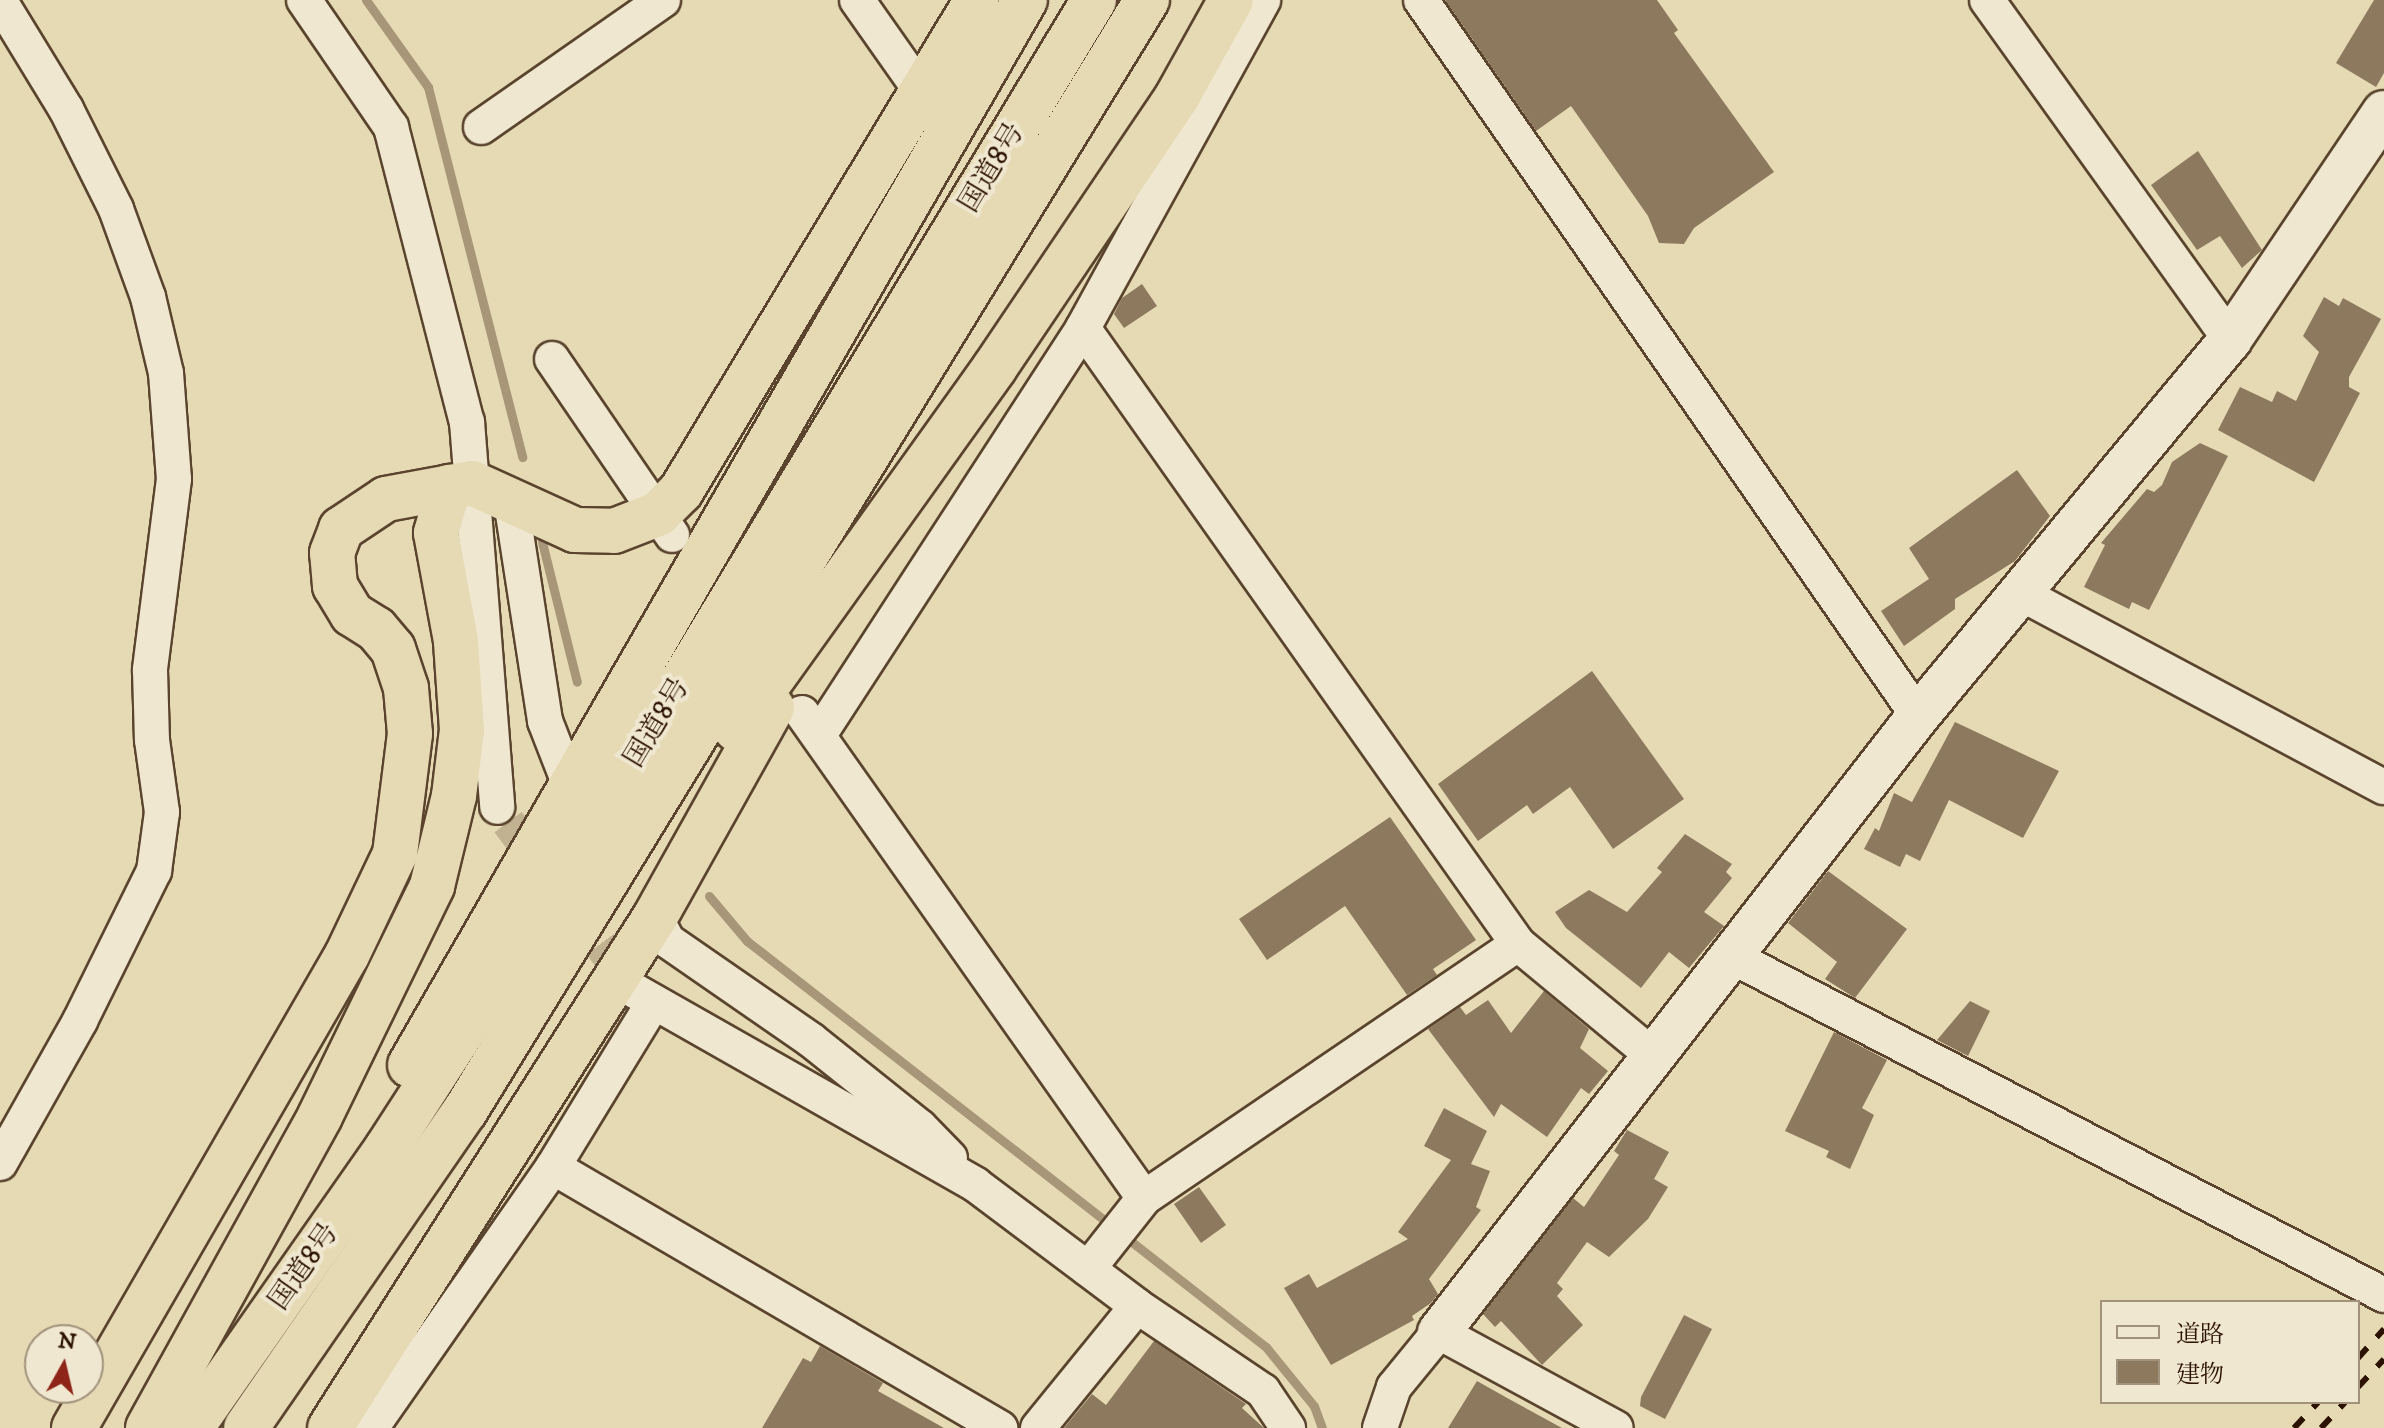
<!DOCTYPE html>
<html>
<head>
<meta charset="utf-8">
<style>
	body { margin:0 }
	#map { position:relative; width:2384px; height:1428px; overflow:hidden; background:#e6dab5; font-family:"IM FELL DW Pica","Noto Serif JP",serif }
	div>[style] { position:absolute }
	.stream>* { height:9px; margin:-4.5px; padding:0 4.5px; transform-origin:4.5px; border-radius:4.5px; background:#a79677 }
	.building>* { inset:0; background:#8d7a5e }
	.minor-tunnel>* { height:34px; margin-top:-17px; transform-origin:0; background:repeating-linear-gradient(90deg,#c1b291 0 34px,transparent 0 51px) }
	.roads { filter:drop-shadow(2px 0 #5a442d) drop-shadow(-2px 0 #5a442d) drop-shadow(0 2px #5a442d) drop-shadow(0 -2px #5a442d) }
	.minor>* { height:34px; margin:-17px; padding:0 17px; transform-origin:17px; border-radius:17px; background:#efe7cf }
	.tertiary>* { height:42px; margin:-21px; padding:0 21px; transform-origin:21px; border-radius:21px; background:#efe7cf }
	.trunk>* { height:44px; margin:-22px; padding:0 22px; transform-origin:22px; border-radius:22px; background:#e6dab5 }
	.rail>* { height:6px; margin-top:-3px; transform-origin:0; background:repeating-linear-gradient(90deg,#2c1200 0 14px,transparent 0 28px) }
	span { translate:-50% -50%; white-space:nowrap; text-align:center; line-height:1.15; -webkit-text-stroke:8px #efe7cf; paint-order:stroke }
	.street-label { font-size:28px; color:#2c1200 }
	.legend { position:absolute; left:2100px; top:1300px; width:260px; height:104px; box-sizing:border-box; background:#efe7cf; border:2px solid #a1927c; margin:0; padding:10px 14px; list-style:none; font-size:24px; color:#2c1200 }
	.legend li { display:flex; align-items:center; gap:16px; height:40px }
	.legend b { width:40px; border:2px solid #a1927c }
	.north { position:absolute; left:24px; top:1324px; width:80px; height:80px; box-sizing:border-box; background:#efe7cf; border:2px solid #a1927c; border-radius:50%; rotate:8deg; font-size:22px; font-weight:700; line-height:32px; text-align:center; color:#2c1200 }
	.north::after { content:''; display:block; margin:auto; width:28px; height:36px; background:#8f2418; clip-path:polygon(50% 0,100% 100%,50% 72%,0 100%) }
</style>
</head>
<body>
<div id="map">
	<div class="stream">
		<div style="left:366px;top:0;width:107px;rotate:54.5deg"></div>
		<div style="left:428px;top:87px;width:382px;rotate:75.7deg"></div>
		<div style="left:542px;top:542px;width:144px;rotate:76deg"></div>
		<div style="left:709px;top:896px;width:59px;rotate:49.8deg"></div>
		<div style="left:747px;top:941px;width:463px;rotate:38deg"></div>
		<div style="left:1123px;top:1235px;width:182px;rotate:38.1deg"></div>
		<div style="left:1266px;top:1347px;width:76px;rotate:50.9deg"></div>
		<div style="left:1314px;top:1406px;width:23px;rotate:70deg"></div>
	</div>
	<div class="building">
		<div style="clip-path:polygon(1445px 0,1657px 0,1678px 30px,1674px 33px,1774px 172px,1694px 228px,1684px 244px,1659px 243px,1648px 216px,1571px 106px,1536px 131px)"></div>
		<div style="clip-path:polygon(2374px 0,2384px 0,2384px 73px,2376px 87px,2336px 63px)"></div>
		<div style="clip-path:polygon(2198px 151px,2262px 250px,2242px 268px,2220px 236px,2197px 250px,2151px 185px)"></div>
		<div style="clip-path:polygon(1142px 284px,1157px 306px,1124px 328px,1114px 314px,1122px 298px)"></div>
		<div style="clip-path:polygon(2324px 297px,2339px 306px,2343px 298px,2381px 319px,2349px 377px,2349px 387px,2360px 393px,2314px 482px,2218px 430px,2240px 387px,2272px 402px,2277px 391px,2296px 401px,2319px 352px,2303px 336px)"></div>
		<div style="clip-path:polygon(2200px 443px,2228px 456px,2149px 610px,2132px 602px,2129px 609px,2084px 587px,2105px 545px,2101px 543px,2147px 489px,2154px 492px,2162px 485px,2172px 462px)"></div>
		<div style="clip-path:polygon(2017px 470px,2050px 516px,2015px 561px,1955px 599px,1955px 609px,1904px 646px,1881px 611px,1929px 579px,1909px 548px)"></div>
		<div style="clip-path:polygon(1592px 671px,1684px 799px,1613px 849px,1570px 787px,1533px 814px,1527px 805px,1478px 841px,1438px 784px)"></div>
		<div style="clip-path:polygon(1955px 722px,2059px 771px,2023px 838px,1949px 800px,1920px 861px,1906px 854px,1900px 867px,1864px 849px,1875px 828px,1879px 831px,1894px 793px,1912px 802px)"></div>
		<div style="clip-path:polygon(1390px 817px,1476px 940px,1433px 969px,1437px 975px,1407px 995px,1345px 906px,1267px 960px,1239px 919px)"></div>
		<div style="clip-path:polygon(1685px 834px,1732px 864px,1726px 872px,1732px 878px,1704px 912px,1724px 926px,1689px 968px,1669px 952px,1641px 988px,1566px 928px,1555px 912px,1589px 890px,1627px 912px,1662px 872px,1657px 868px)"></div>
		<div style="clip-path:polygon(1828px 871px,1907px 929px,1855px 998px,1825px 979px,1837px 962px,1788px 923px)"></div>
		<div style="clip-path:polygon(1544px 991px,1589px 1029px,1580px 1048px,1608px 1071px,1589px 1094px,1581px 1088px,1547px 1137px,1501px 1104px,1494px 1117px,1428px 1029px,1460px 1007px,1466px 1015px,1488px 1000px,1511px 1033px)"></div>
		<div style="clip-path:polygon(1970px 1001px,1990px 1011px,1968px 1056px,1937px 1040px)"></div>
		<div style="clip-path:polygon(1834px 1032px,1887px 1060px,1862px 1108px,1874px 1115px,1850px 1169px,1826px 1157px,1829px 1151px,1785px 1131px)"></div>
		<div style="clip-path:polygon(1444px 1108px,1487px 1131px,1471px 1164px,1490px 1171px,1476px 1207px,1481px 1210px,1429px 1279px,1438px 1294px,1431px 1303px,1412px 1316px,1414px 1320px,1331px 1365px,1284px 1288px,1309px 1274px,1317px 1288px,1408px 1239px,1398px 1232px,1451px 1160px,1424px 1146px)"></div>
		<div style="clip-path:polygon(1627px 1130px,1669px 1152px,1654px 1179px,1668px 1187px,1648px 1219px,1609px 1257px,1587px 1242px,1557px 1283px,1563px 1289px,1557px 1296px,1583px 1325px,1542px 1365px,1501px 1321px,1495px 1327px,1483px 1314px,1573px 1198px,1584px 1207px,1619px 1155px,1614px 1151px)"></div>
		<div style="clip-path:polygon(1199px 1187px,1226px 1225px,1201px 1243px,1174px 1204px)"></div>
		<div style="clip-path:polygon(1684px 1315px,1712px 1329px,1665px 1419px,1640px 1406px,1641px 1397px)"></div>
		<div style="clip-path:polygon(1154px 1341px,1246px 1404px,1242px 1408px,1264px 1428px,1064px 1428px,1092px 1394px,1106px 1405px)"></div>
		<div style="clip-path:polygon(820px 1346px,883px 1383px,878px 1391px,944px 1428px,762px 1428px,803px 1358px,811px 1362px)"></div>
		<div style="clip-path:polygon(1477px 1381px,1509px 1399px,1562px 1428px,1448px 1428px)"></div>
	</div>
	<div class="minor-tunnel">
		<div style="left:508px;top:822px;width:208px;rotate:53deg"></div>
	</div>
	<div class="roads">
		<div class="minor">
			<div style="left:304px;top:0;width:154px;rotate:55.6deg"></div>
			<div style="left:391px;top:127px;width:305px;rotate:75.6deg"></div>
			<div style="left:467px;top:422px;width:386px;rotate:85.5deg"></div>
			<div style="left:857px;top:0;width:111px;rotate:54.9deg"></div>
			<div style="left:1421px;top:0;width:872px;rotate:55.23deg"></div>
			<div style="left:1987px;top:0;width:418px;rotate:54.4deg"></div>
			<div style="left:0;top:1px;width:127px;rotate:58.6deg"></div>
			<div style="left:66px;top:109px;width:112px;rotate:63.4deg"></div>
			<div style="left:116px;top:209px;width:94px;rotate:70deg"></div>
			<div style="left:148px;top:297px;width:78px;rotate:76.7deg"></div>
			<div style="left:166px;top:373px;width:106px;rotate:85.7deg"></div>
			<div style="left:174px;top:479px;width:193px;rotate:97.2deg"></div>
			<div style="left:150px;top:670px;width:70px;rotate:88.4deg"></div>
			<div style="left:152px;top:740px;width:73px;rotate:82.1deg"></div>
			<div style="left:162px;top:812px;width:60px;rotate:97.7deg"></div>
			<div style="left:154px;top:871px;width:167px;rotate:116.3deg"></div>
			<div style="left:80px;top:1021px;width:163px;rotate:119.4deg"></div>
			<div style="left:481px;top:127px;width:222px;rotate:-34.9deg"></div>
			<div style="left:1083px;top:328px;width:374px;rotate:-61.2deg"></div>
			<div style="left:552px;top:359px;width:213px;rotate:55.7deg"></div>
			<div style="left:511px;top:501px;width:223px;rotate:81.2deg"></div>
			<div style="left:545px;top:721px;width:72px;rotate:68.8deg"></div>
			<div style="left:2020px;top:593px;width:412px;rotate:28.1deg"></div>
			<div style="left:802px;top:713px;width:593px;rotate:54.81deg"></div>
			<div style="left:1144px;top:1198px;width:452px;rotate:-34.2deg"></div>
			<div style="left:819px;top:735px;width:485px;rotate:-57deg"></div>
			<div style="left:1083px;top:328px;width:754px;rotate:54.77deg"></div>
			<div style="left:1518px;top:944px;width:173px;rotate:39.6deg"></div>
			<div style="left:655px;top:917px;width:27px;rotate:62deg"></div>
			<div style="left:668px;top:941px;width:174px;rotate:34.7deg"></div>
			<div style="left:811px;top:1040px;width:139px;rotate:38.6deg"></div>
			<div style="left:920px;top:1127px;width:43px;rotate:45.9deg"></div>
			<div style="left:1729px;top:955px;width:738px;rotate:27.43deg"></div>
			<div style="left:635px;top:991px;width:392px;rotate:29.6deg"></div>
			<div style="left:976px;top:1185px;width:201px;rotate:36.9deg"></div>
			<div style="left:1137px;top:1306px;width:152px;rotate:34deg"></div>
			<div style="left:1263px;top:1391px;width:45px;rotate:56deg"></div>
			<div style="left:553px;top:1167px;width:518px;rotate:30.28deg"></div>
			<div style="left:1088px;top:1269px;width:90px;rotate:-51.7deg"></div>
			<div style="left:371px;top:1428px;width:318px;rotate:-55.1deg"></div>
			<div style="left:553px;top:1167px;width:190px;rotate:-58.6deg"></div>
			<div style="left:1038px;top:1428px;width:157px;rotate:-50.9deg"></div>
			<div style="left:1380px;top:1428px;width:43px;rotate:-71.1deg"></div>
			<div style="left:1394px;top:1387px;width:71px;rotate:-50.7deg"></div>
			<div style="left:1439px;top:1332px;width:201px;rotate:28.5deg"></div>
		</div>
		<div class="tertiary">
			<div style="left:1439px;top:1332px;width:780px;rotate:-52.13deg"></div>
			<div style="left:1918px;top:716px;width:489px;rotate:-50.3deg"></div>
			<div style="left:2230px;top:340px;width:275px;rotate:-56deg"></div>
		</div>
		<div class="trunk">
			<div style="left:736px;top:729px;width:445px;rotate:-54.4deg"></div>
			<div style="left:995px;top:367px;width:326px;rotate:-56deg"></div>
			<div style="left:1177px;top:97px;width:111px;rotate:-60.9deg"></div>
			<div style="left:410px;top:1065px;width:1230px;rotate:-60deg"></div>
			<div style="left:74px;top:1428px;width:546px;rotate:-60.01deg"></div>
			<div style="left:347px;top:955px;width:112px;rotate:-64.6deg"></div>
			<div style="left:395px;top:854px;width:121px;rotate:-82.9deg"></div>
			<div style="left:410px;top:734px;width:46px;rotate:-95deg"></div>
			<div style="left:406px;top:688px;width:41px;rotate:-108.4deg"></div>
			<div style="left:393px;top:649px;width:26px;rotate:-130deg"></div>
			<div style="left:376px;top:629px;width:28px;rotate:-148deg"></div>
			<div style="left:352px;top:614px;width:33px;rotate:-121deg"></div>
			<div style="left:335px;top:586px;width:33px;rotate:-95deg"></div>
			<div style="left:332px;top:553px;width:26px;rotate:-69deg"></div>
			<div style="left:341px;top:529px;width:54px;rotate:-33.7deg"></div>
			<div style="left:386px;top:499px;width:87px;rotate:-10.5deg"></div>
			<div style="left:472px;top:483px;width:113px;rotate:24.5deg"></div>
			<div style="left:575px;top:530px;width:39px;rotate:1deg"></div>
			<div style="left:614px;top:531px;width:47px;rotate:-21.1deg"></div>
			<div style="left:658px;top:514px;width:33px;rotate:-45deg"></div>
			<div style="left:681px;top:491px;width:573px;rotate:-58.92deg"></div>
			<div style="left:148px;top:1428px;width:356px;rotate:-61.1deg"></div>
			<div style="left:320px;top:1116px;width:256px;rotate:-64deg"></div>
			<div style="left:432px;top:886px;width:93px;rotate:-76.3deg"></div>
			<div style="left:454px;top:796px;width:66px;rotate:-83.1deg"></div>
			<div style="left:462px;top:730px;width:89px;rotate:-93.9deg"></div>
			<div style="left:456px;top:641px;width:110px;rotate:-100.5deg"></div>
			<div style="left:436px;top:533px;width:48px;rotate:-74.2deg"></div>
			<div style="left:191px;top:1428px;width:342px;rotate:-55deg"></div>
			<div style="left:387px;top:1148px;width:383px;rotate:-57.1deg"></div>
			<div style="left:595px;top:826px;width:965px;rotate:-58.86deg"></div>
			<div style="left:246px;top:1428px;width:385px;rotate:-55.4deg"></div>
			<div style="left:465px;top:1111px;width:1304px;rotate:-58.46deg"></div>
			<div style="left:330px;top:1428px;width:606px;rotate:-57.54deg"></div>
			<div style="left:655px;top:917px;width:240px;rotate:-60.8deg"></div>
		</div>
	</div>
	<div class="rail">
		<div style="left:2358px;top:1358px;width:39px;rotate:-48deg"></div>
		<div style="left:2358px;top:1387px;width:38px;rotate:-47deg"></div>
		<div style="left:2294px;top:1428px;width:35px;rotate:-47deg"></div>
		<div style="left:2321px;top:1428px;width:35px;rotate:-47deg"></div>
	</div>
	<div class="street-label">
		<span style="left:992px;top:168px;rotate:-59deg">国道8号</span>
		<span style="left:657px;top:723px;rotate:-59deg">国道8号</span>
		<span style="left:304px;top:1267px;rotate:-55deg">国道8号</span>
	</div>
	<ul class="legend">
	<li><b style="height:10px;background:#efe7cf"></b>道路</li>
	<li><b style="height:22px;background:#8d7a5e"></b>建物</li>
	</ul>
	<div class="north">N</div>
</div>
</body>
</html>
